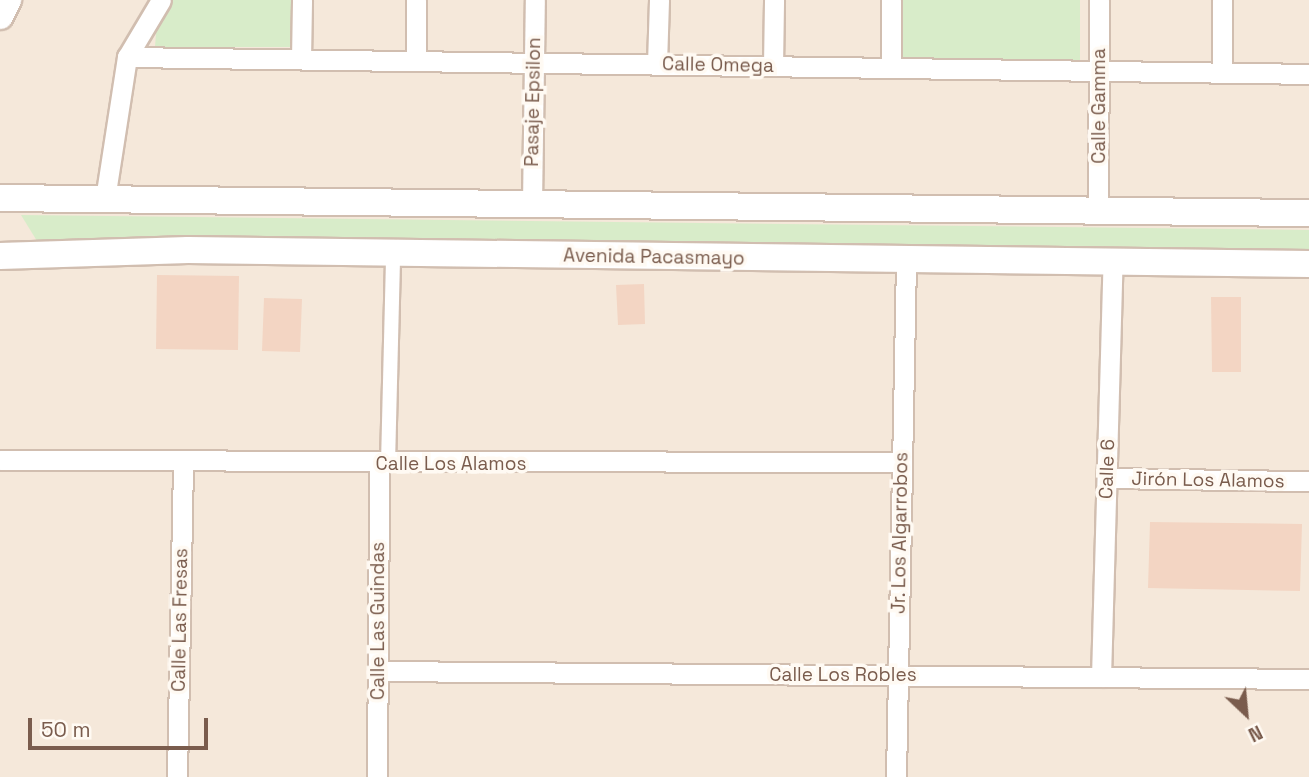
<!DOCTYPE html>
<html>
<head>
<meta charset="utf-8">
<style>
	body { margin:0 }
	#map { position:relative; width:1309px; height:777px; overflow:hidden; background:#fdf6ec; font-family:"Space Grotesk",sans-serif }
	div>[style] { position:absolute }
	.residential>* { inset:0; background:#f5e8da }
	.green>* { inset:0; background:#d8ecc9 }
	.building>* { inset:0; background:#f3d5c3 }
	.roads { filter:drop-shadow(2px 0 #d1beb0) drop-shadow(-2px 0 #d1beb0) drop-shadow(0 2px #d1beb0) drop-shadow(0 -2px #d1beb0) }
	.pedestrian>* { height:14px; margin:-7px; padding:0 7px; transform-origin:7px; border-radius:7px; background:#fff }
	.minor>* { height:19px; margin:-9.5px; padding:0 9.5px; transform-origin:9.5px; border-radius:9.5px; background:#fff }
	.secondary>* { height:26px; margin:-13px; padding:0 13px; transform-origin:13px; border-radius:13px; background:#fff }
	span { translate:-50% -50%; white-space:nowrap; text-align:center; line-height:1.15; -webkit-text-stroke:7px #fffaf3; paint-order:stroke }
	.street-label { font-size:19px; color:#7a5c4d }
	.north { position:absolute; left:1211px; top:679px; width:70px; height:70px; -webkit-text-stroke:5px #fffaf3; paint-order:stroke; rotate:154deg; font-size:19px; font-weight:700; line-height:28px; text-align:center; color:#7a5c4d }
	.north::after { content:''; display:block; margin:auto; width:24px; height:32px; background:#7a5c4d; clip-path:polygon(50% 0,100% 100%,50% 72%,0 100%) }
	.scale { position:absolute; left:28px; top:718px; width:180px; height:32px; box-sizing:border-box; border:4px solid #7a5c4d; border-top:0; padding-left:9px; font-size:21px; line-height:24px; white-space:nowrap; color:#7a5c4d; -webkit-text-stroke:5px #fffaf3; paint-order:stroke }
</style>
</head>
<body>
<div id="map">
	<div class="residential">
		<div style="clip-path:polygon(0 0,1309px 0,1309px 777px,0 777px)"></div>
	</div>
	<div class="green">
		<div style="clip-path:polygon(172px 0,293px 0,293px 47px,155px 47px,157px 19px)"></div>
		<div style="clip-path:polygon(896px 0,1080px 0,1080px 61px,896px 58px)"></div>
		<div style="clip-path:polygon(21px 215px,1309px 230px,1309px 254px,37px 241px)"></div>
	</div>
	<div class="building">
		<div style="clip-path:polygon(157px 275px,239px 276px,238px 350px,156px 349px)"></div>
		<div style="clip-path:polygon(644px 284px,645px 324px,618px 325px,616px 285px)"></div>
		<div style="clip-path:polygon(1211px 297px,1241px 297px,1241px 372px,1212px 372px)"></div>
		<div style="clip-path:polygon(264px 298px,302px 299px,300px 352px,262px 351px)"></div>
		<div style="clip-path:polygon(1150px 522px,1302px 524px,1300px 591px,1148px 588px)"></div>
	</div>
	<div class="roads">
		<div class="pedestrian">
			<div style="left:388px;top:464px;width:212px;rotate:-88.6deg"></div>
		</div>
		<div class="minor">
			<div style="left:1222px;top:0;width:72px;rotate:90deg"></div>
			<div style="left:127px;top:57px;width:1182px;rotate:0.82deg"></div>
			<div style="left:301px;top:59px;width:59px;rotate:-89deg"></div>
			<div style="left:416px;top:61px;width:61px;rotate:-90deg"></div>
			<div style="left:657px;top:64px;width:64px;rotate:-88.2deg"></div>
			<div style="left:773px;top:66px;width:66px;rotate:-89.1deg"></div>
			<div style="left:891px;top:68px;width:68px;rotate:-90deg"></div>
			<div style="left:105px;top:199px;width:144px;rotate:-81.2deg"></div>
			<div style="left:127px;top:57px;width:66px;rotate:-59.2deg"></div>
			<div style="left:532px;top:204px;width:204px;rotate:-89.2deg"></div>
			<div style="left:1098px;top:211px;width:211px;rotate:-89.7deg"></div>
			<div style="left:0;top:460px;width:902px;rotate:0.13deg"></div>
			<div style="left:1107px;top:478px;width:202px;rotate:0.9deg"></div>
			<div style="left:378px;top:671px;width:931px;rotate:0.49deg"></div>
			<div style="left:1101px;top:677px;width:417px;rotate:-88.4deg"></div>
			<div style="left:177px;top:777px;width:314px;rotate:-88.9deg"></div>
			<div style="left:377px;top:777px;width:313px;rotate:-89.6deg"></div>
			<div style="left:896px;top:777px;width:516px;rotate:-88.89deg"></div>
		</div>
		<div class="secondary">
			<div style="left:0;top:16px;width:18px;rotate:-63deg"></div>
			<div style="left:0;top:198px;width:1309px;rotate:0.66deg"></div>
			<div style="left:0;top:256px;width:188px;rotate:-1.8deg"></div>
			<div style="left:188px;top:250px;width:1121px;rotate:0.72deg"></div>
		</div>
	</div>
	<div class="street-label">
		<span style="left:718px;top:65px;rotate:1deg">Calle Omega</span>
		<span style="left:533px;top:102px;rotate:-89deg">Pasaje Epsilon</span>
		<span style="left:1099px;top:106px;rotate:-90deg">Calle Gamma</span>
		<span style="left:654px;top:257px;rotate:1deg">Avenida Pacasmayo</span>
		<span style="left:451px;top:464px">Calle Los Alamos</span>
		<span style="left:1107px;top:469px;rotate:-88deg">Calle 6</span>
		<span style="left:1208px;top:480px;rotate:1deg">Jirón Los Alamos</span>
		<span style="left:900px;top:533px;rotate:-89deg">Jr. Los Algarrobos</span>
		<span style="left:180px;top:620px;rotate:-89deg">Calle Las Fresas</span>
		<span style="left:378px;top:621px;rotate:-90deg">Calle Las Guindas</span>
		<span style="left:843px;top:675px">Calle Los Robles</span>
	</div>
	<div class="north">N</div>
	<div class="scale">50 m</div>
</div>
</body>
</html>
